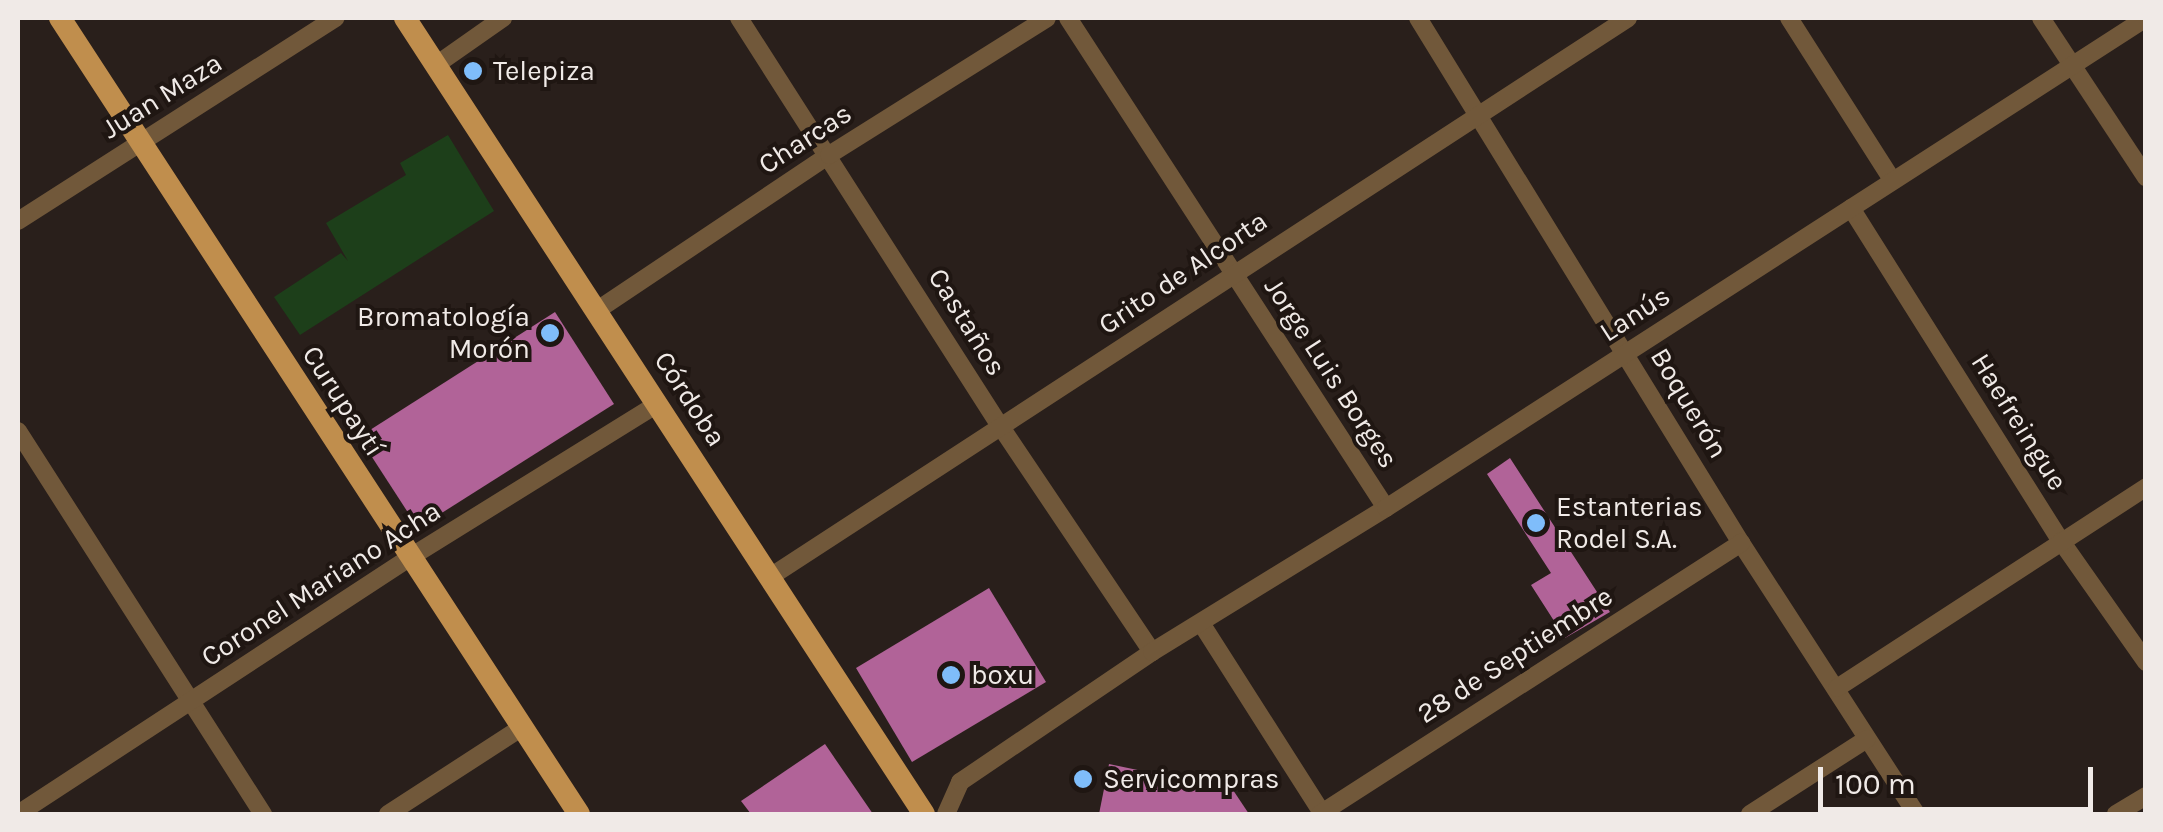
<!DOCTYPE html>
<html>
<head>
<meta charset="utf-8">
<style>
	body { margin:0 }
	#map { position:relative; width:2163px; height:832px; overflow:hidden; background:#291f1b; font-family:Karla,sans-serif }
	div>[style] { position:absolute }
	.green>* { inset:0; background:#1d3f1a }
	.building>* { inset:0; background:#b16398 }
	.minor>* { height:18px; margin:-9px; padding:0 9px; transform-origin:9px; border-radius:9px; background:#71583a }
	.major>* { height:22px; margin:-11px; padding:0 11px; transform-origin:11px; border-radius:11px; background:#c08e4d }
	.dots>* { width:28px; height:28px; translate:-50% -50%; box-sizing:border-box; border:5px solid #1f1612; border-radius:50% }
	span { translate:-50% -50%; white-space:nowrap; text-align:center; line-height:1.15; -webkit-text-stroke:8px #1f1612; paint-order:stroke }
	.poi-label { font-size:28px; color:#f0eae7 }
	.left { translate:0 -50%; text-align:left }
	.right { translate:-100% -50%; text-align:right }
	.street-label { font-size:28px; color:#f0eae7 }
	.frame { position:absolute; inset:0; border:20px solid #f0eae7; pointer-events:none }
	.scale { position:absolute; left:1818px; top:767px; width:275px; height:45px; box-sizing:border-box; border:5px solid #f0eae7; border-top:0; padding-left:12px; font-size:30px; line-height:35px; white-space:nowrap; color:#f0eae7; -webkit-text-stroke:8px #1f1612; paint-order:stroke }
</style>
</head>
<body>
<div id="map">
	<div class="green">
		<div style="clip-path:polygon(448px 135px,494px 211px,300px 335px,274px 297px,341px 253px,348px 261px,326px 223px,406px 175px,400px 163px)"></div>
	</div>
	<div class="building">
		<div style="clip-path:polygon(555px 312px,614px 404px,418px 528px,359px 437px)"></div>
		<div style="clip-path:polygon(1510px 458px,1610px 612px,1565px 638px,1531px 585px,1551px 573px,1487px 474px)"></div>
		<div style="clip-path:polygon(989px 588px,1046px 682px,912px 762px,856px 668px)"></div>
		<div style="clip-path:polygon(825px 744px,873px 814px,751px 814px,741px 801px)"></div>
		<div style="clip-path:polygon(1109px 764px,1233px 790px,1249px 814px,1099px 814px)"></div>
	</div>
	<div class="minor">
		<div style="left:739px;top:18px;width:486px;rotate:57.4deg"></div>
		<div style="left:1001px;top:427px;width:271px;rotate:56.1deg"></div>
		<div style="left:1068px;top:18px;width:584px;rotate:57.02deg"></div>
		<div style="left:1418px;top:18px;width:616px;rotate:58.4deg"></div>
		<div style="left:1741px;top:543px;width:323px;rotate:57.1deg"></div>
		<div style="left:1789px;top:18px;width:193px;rotate:57.5deg"></div>
		<div style="left:2041px;top:18px;width:191px;rotate:56.6deg"></div>
		<div style="left:436px;top:65px;width:82px;rotate:-35deg"></div>
		<div style="left:1851px;top:208px;width:394px;rotate:57.8deg"></div>
		<div style="left:2061px;top:541px;width:148px;rotate:54.9deg"></div>
		<div style="left:18px;top:221px;width:377px;rotate:-32.6deg"></div>
		<div style="left:596px;top:311px;width:280px;rotate:-33.8deg"></div>
		<div style="left:829px;top:155px;width:257px;rotate:-32.1deg"></div>
		<div style="left:18px;top:431px;width:455px;rotate:57.4deg"></div>
		<div style="left:770px;top:577px;width:1024px;rotate:-33.08deg"></div>
		<div style="left:1201px;top:623px;width:225px;rotate:57.5deg"></div>
		<div style="left:1837px;top:688px;width:369px;rotate:-33deg"></div>
		<div style="left:18px;top:814px;width:467px;rotate:-33.2deg"></div>
		<div style="left:409px;top:558px;width:292px;rotate:-31.8deg"></div>
		<div style="left:388px;top:814px;width:158px;rotate:-32.9deg"></div>
		<div style="left:946px;top:814px;width:35px;rotate:-66deg"></div>
		<div style="left:960px;top:782px;width:232px;rotate:-34.1deg"></div>
		<div style="left:1152px;top:652px;width:275px;rotate:-31.6deg"></div>
		<div style="left:1386px;top:508px;width:904px;rotate:-32.81deg"></div>
		<div style="left:1320px;top:814px;width:501px;rotate:-32.77deg"></div>
		<div style="left:1750px;top:814px;width:139px;rotate:-32.7deg"></div>
		<div style="left:2116px;top:814px;width:35px;rotate:-31deg"></div>
	</div>
	<div class="major">
		<div style="left:60px;top:18px;width:950px;rotate:56.9deg"></div>
		<div style="left:405px;top:18px;width:950px;rotate:56.9deg"></div>
	</div>
	<div class="dots">
		<div style="left:473px;top:71px;background:#7fbdfa"></div>
		<div style="left:550px;top:333px;background:#7fbdfa"></div>
		<div style="left:1536px;top:523px;background:#7fbdfa"></div>
		<div style="left:951px;top:675px;background:#7fbdfa"></div>
		<div style="left:1083px;top:779px;background:#7fbdfa"></div>
	</div>
	<div class="poi-label">
		<span class="left" style="left:493px;top:71px">Telepiza</span>
		<span class="right" style="left:530px;top:333px">Bromatología<br>Morón</span>
		<span class="left" style="left:1556px;top:523px">Estanterias<br>Rodel S.A.</span>
		<span class="left" style="left:971px;top:675px">boxu</span>
		<span class="left" style="left:1103px;top:779px">Servicompras</span>
	</div>
	<div class="street-label">
		<span style="left:162px;top:96px;rotate:-32deg">Juan Maza</span>
		<span style="left:805px;top:139px;rotate:-33deg">Charcas</span>
		<span style="left:1183px;top:273px;rotate:-34deg">Grito de Alcorta</span>
		<span style="left:1635px;top:314px;rotate:-33deg">Lanús</span>
		<span style="left:967px;top:322px;rotate:58deg">Castaños</span>
		<span style="left:1331px;top:373px;rotate:57deg">Jorge Luis Borges</span>
		<span style="left:690px;top:399px;rotate:57deg">Córdoba</span>
		<span style="left:343px;top:401px;rotate:57deg">Curupaytí</span>
		<span style="left:1689px;top:403px;rotate:59deg">Boquerón</span>
		<span style="left:2019px;top:422px;rotate:58deg">Haefreingue</span>
		<span style="left:321px;top:584px;rotate:-33deg">Coronel Mariano Acha</span>
		<span style="left:1515px;top:655px;rotate:-33deg">28 de Septiembre</span>
	</div>
	<div class="frame"></div>
	<div class="scale">100 m</div>
</div>
</body>
</html>
